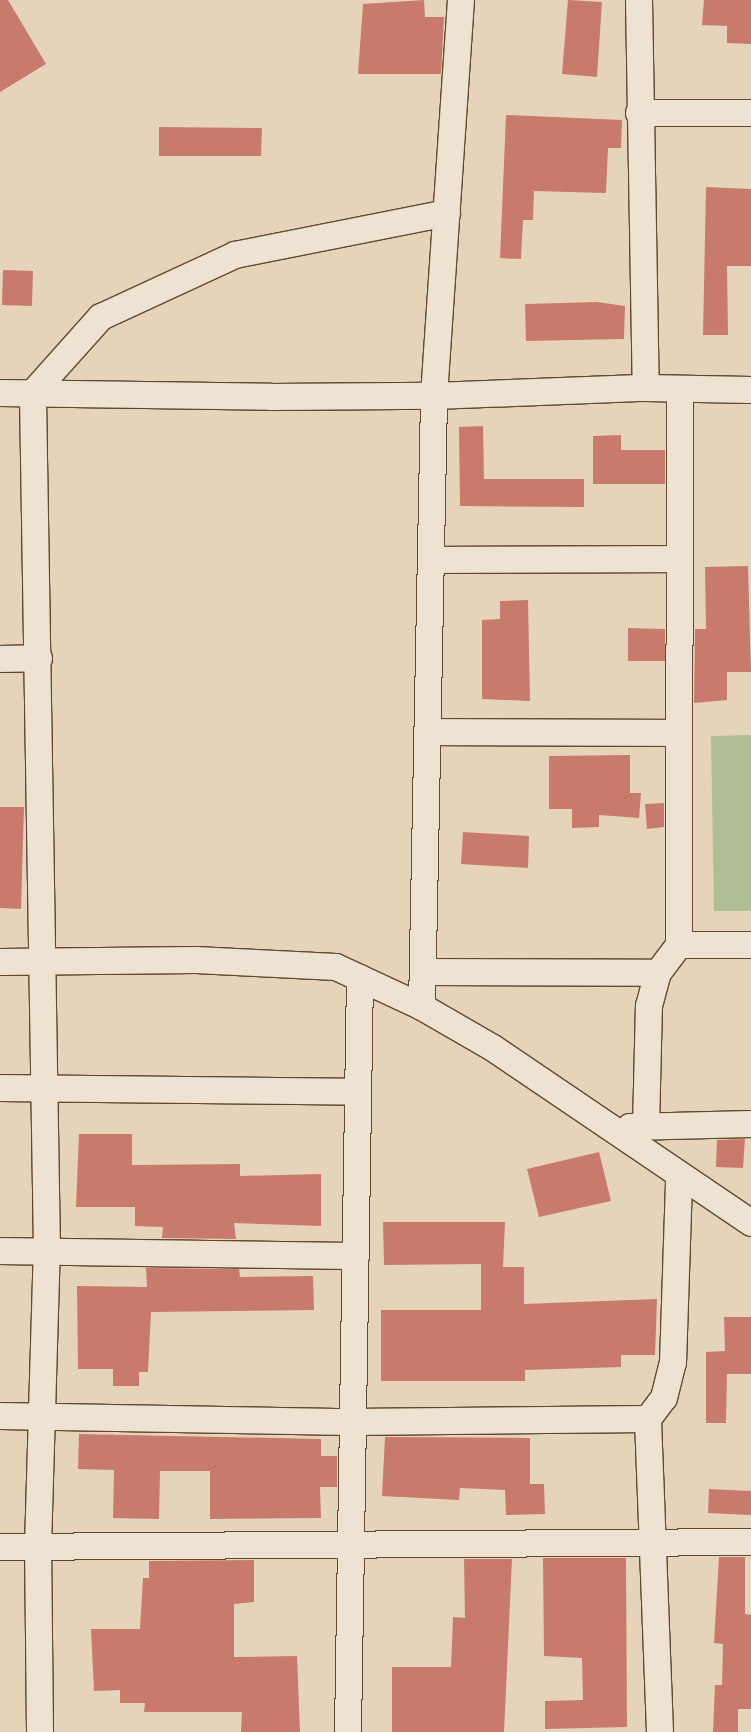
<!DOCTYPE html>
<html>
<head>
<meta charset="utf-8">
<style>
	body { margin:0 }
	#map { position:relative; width:751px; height:1732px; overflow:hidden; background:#e5d4b9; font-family:"IM FELL Double Pica",serif }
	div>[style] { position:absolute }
	.green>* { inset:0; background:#b0be93 }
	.building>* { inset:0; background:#c87b6c }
	.roads { filter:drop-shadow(1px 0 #62492e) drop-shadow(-1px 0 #62492e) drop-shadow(0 1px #62492e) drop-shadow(0 -1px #62492e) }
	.minor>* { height:26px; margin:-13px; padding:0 13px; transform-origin:13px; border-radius:13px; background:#eee3d2 }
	span { translate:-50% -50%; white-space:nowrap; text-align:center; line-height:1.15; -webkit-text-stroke:4px #eee3d2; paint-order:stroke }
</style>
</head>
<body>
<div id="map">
	<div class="green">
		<div style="clip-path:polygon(751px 735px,751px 911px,714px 911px,711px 736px)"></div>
	</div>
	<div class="building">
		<div style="clip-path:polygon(0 0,8px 0,46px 64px,0 92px)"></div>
		<div style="clip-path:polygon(424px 0,425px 17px,444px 17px,441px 74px,358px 74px,363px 4px)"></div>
		<div style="clip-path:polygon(568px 0,602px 2px,597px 77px,562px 74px)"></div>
		<div style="clip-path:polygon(704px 0,751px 0,751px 44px,727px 43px,727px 26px,702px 25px)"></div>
		<div style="clip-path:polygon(506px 115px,622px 120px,621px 148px,608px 148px,606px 193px,534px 191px,533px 220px,523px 220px,521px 259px,500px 258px)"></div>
		<div style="clip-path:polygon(159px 127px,262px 128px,261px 156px,159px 156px)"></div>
		<div style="clip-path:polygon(706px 187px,751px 189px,751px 266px,727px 266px,728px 335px,703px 335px)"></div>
		<div style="clip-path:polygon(3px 270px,33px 271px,32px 306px,2px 305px)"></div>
		<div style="clip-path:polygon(597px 302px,625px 306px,624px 339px,526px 341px,525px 304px)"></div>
		<div style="clip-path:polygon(483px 426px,484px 479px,584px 479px,584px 507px,460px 506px,459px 427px)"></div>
		<div style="clip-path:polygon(621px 435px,621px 450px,665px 450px,665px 484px,593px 484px,593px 436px)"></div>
		<div style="clip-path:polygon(748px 566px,751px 672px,727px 672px,727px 700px,694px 703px,695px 629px,706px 629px,705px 567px)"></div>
		<div style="clip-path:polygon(528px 600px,530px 701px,482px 699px,482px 620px,500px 619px,500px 601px)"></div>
		<div style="clip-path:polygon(628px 628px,665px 629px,665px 661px,628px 661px)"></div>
		<div style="clip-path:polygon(630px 755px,630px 793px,641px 793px,639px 818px,599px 815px,599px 827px,572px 828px,572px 809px,549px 809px,549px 756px)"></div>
		<div style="clip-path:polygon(664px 803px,664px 827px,647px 829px,645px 804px)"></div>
		<div style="clip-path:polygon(0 807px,24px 807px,21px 909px,0 908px)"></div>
		<div style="clip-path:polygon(463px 832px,529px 836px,528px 868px,461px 864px)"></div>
		<div style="clip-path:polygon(79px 1134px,132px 1134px,132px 1165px,240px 1164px,240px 1176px,321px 1174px,321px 1226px,234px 1223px,236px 1239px,162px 1238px,163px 1227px,135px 1226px,135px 1207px,76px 1207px)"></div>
		<div style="clip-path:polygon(745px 1139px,743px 1168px,716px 1167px,717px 1140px)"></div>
		<div style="clip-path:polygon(599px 1152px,611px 1201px,539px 1217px,527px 1169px)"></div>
		<div style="clip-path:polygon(383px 1222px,505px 1222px,503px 1267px,524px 1267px,524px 1304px,657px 1299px,655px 1355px,621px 1355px,621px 1367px,525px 1370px,525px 1381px,381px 1381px,381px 1310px,481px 1310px,481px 1264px,384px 1265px)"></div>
		<div style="clip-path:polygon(146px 1268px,239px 1269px,240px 1277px,313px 1276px,314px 1310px,151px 1312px,148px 1372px,139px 1372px,139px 1386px,113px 1386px,113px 1369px,78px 1369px,77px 1286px,147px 1287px)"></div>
		<div style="clip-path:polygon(724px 1317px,751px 1317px,751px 1374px,727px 1374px,726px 1423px,706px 1423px,706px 1352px,725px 1351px)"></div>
		<div style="clip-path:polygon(79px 1434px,321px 1439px,321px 1456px,337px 1456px,337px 1487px,320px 1487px,321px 1518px,210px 1519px,210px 1471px,160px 1471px,159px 1519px,113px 1518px,114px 1470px,78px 1469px)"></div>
		<div style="clip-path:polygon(385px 1437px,530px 1438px,530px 1484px,544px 1484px,545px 1514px,506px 1515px,505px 1490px,460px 1488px,459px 1500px,382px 1496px)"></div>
		<div style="clip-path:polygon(709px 1489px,751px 1491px,751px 1515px,708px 1513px)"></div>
		<div style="clip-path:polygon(719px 1557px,745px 1557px,745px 1614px,751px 1615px,751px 1709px,738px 1709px,738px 1732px,713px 1732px,715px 1685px,722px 1685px,723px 1644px,714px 1643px)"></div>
		<div style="clip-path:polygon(543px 1558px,626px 1558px,627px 1727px,545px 1729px,545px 1701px,583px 1700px,582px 1658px,544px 1656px)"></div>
		<div style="clip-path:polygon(464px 1559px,512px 1559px,504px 1732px,392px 1732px,392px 1667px,451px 1667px,453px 1617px,465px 1618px)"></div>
		<div style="clip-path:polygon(254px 1560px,254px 1602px,234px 1604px,234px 1657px,297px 1656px,300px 1732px,241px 1732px,242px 1712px,144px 1712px,145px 1703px,120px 1703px,120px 1690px,94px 1691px,91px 1629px,140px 1629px,143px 1578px,149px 1578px,149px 1561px)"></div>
	</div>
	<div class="roads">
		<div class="minor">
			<div style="left:639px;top:0;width:388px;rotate:89deg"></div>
			<div style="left:639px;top:113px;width:112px"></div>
			<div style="left:0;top:393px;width:271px;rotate:0.8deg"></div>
			<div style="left:271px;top:397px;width:163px;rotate:-0.4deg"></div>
			<div style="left:434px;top:396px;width:212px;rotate:-2.2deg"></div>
			<div style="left:646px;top:388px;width:105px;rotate:1.1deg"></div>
			<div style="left:431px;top:560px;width:249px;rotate:-0.2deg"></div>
			<div style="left:0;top:659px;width:39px;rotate:-1deg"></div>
			<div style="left:428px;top:732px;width:251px;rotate:0.2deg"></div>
			<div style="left:679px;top:945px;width:72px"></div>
			<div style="left:0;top:962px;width:196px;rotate:-0.6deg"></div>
			<div style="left:196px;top:960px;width:140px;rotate:2.9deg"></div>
			<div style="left:336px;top:967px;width:95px;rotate:24.9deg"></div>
			<div style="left:422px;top:1007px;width:82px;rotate:30deg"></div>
			<div style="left:493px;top:1048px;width:312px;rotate:34.1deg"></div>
			<div style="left:423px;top:972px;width:235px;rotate:0.2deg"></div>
			<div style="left:422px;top:1007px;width:611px;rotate:-88.87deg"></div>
			<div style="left:434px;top:396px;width:397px;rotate:-86.1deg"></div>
			<div style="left:0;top:1088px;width:357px;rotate:0.6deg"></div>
			<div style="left:630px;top:1127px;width:121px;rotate:-1.4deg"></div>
			<div style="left:646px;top:1127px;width:121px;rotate:-88.6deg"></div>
			<div style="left:649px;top:1006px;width:34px;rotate:-75deg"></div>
			<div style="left:658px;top:973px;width:35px;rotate:-53deg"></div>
			<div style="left:679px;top:945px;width:555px;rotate:-89.9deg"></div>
			<div style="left:0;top:1251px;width:356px;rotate:0.8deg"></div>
			<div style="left:0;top:1416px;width:351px;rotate:1deg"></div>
			<div style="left:351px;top:1422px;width:297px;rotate:-0.6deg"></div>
			<div style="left:0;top:1547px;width:751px;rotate:-0.38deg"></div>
			<div style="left:40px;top:1732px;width:185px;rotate:-90.6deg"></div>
			<div style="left:38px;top:1547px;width:297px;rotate:-88.3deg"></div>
			<div style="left:47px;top:1250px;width:857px;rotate:-90.94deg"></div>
			<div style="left:33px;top:393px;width:102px;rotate:-48.2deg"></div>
			<div style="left:101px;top:317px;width:148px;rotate:-24.8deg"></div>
			<div style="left:235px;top:255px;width:216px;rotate:-11.2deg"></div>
			<div style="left:348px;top:1732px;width:754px;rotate:-89.09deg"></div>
			<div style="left:660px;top:1732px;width:313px;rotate:-92.2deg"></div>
			<div style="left:648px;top:1419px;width:26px;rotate:-53deg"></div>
			<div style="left:664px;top:1398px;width:36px;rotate:-76deg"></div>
			<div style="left:673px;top:1363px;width:185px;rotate:-88.1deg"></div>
		</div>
	</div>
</div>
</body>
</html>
